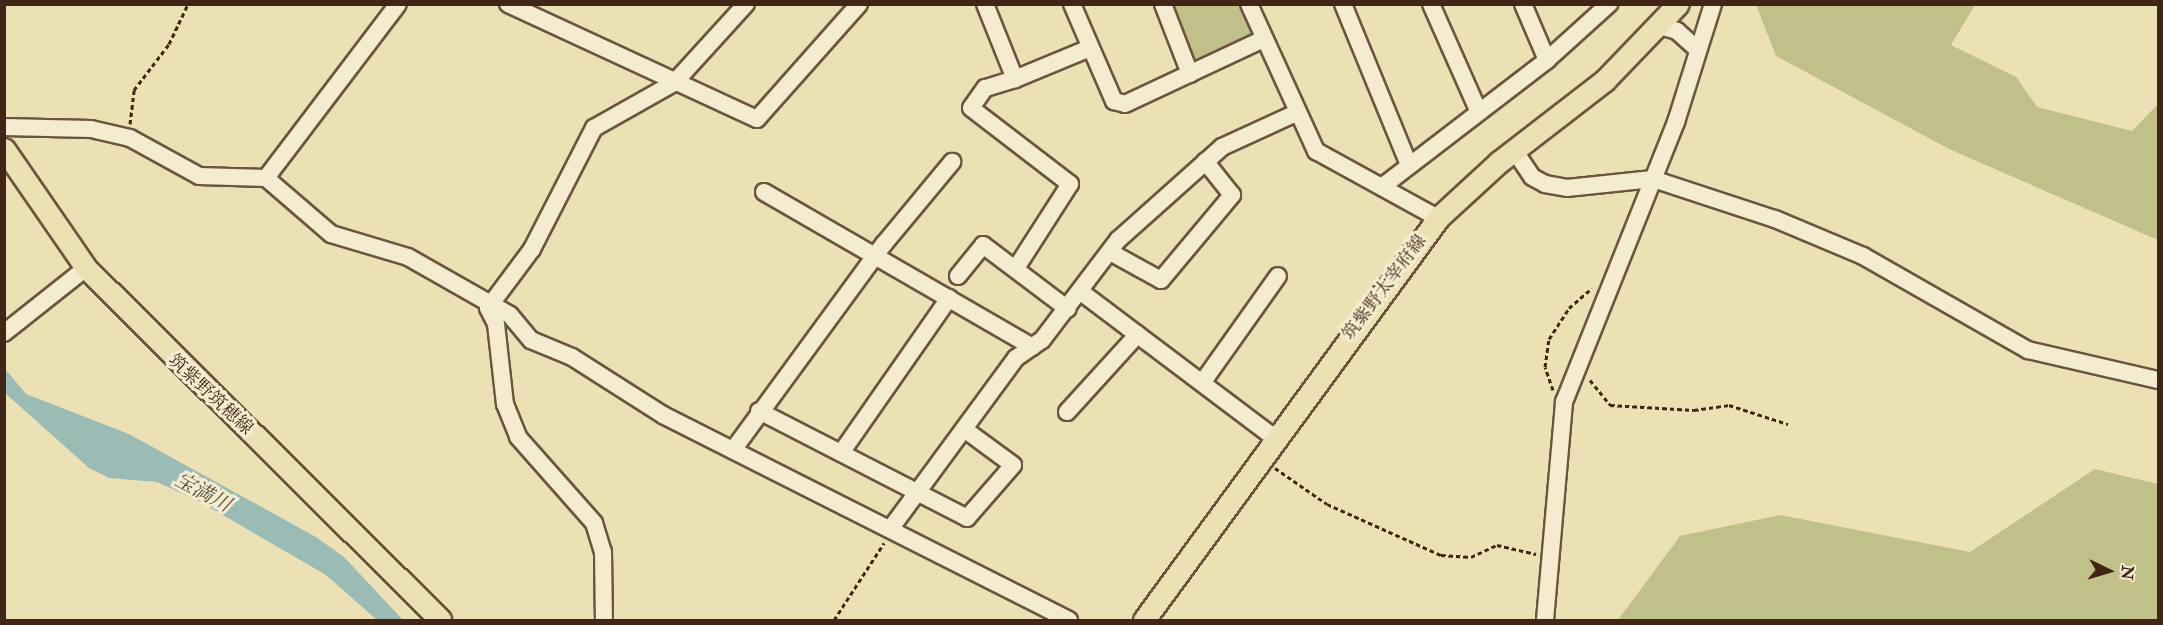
<!DOCTYPE html>
<html>
<head>
<meta charset="utf-8">
<style>
	body { margin:0 }
	#map { position:relative; width:2163px; height:625px; overflow:hidden; background:#ece1b5; font-family:"IM FELL Double Pica","Noto Serif JP",serif }
	div>[style] { position:absolute }
	.green>* { inset:0; background:#bfc188 }
	.water>* { inset:0; background:#9abcb5 }
	.path>* { height:3px; margin-top:-1.5px; transform-origin:0; background:repeating-linear-gradient(90deg,#412617 0 4.5px,transparent 0 7.5px) }
	.roads { filter:drop-shadow(2px 0 #6c553e) drop-shadow(-2px 0 #6c553e) drop-shadow(0 2px #6c553e) drop-shadow(0 -2px #6c553e) }
	.minor>* { height:16px; margin:-8px; padding:0 8px; transform-origin:8px; border-radius:8px; background:#f3eccf }
	.major>* { height:21px; margin:-10.5px; padding:0 10.5px; transform-origin:10.5px; border-radius:10.5px; background:#ece1b5 }
	span { translate:-50% -50%; white-space:nowrap; text-align:center; line-height:1.15; -webkit-text-stroke:6px #f3eccf; paint-order:stroke }
	.street-label { font-size:18px; color:#412617 }
	.water-label { font-size:20px; color:#574c3e; font-style:italic }
	.frame { position:absolute; inset:0; border:6px solid #412617; pointer-events:none }
	.north { position:absolute; left:2079px; top:541px; width:60px; height:60px; -webkit-text-stroke:4px #f3eccf; paint-order:stroke; rotate:95deg; font-size:16px; font-weight:700; line-height:24px; text-align:center; color:#412617 }
	.north::after { content:''; display:block; margin:auto; width:21px; height:27px; background:#412617; clip-path:polygon(50% 0,100% 100%,50% 72%,0 100%) }
</style>
</head>
<body>
<div id="map">
	<div class="green">
		<div style="clip-path:polygon(1170px 5px,1243px 5px,1254px 30px,1249px 40px,1202px 61px,1191px 57px)"></div>
		<div style="clip-path:polygon(1756px 5px,1975px 5px,1951px 45px,2016px 77px,2037px 107px,2132px 131px,2158px 104px,2158px 240px,1949px 149px,1776px 56px)"></div>
		<div style="clip-path:polygon(2095px 469px,2158px 484px,2158px 620px,1618px 620px,1680px 536px,1780px 515px,1970px 552px)"></div>
	</div>
	<div class="water">
		<div style="clip-path:polygon(5px 369px,26px 394px,129px 434px,316px 537px,344px 557px,403px 620px,377px 620px,326px 575px,197px 500px,157px 482px,109px 478px,89px 468px,5px 393px)"></div>
	</div>
	<div class="path">
		<div style="left:130px;top:124px;width:34px;rotate:-83deg"></div>
		<div style="left:134px;top:90px;width:58px;rotate:-52.7deg"></div>
		<div style="left:169px;top:44px;width:44px;rotate:-64.6deg"></div>
		<div style="left:1590px;top:380px;width:32px;rotate:51deg"></div>
		<div style="left:1610px;top:405px;width:84px;rotate:3.4deg"></div>
		<div style="left:1694px;top:410px;width:35px;rotate:-8deg"></div>
		<div style="left:1729px;top:405px;width:62px;rotate:17.9deg"></div>
		<div style="left:1553px;top:390px;width:24px;rotate:-109deg"></div>
		<div style="left:1545px;top:367px;width:28px;rotate:-82deg"></div>
		<div style="left:1549px;top:339px;width:37px;rotate:-57deg"></div>
		<div style="left:1569px;top:308px;width:30px;rotate:-41deg"></div>
		<div style="left:1275px;top:468px;width:63px;rotate:34.7deg"></div>
		<div style="left:1327px;top:504px;width:125px;rotate:24.1deg"></div>
		<div style="left:1441px;top:555px;width:30px;rotate:4deg"></div>
		<div style="left:1471px;top:557px;width:29px;rotate:-25deg"></div>
		<div style="left:1497px;top:545px;width:40px;rotate:13deg"></div>
		<div style="left:834px;top:620px;width:92px;rotate:-57deg"></div>
	</div>
	<div class="roads">
		<div class="minor">
			<div style="left:508px;top:4px;width:274px;rotate:24.8deg"></div>
			<div style="left:757px;top:119px;width:154px;rotate:-48.4deg"></div>
			<div style="left:985px;top:4px;width:81px;rotate:68.2deg"></div>
			<div style="left:1015px;top:79px;width:81px;rotate:-22.5deg"></div>
			<div style="left:1072px;top:4px;width:106px;rotate:66.6deg"></div>
			<div style="left:1114px;top:101px;width:11px;rotate:15deg"></div>
			<div style="left:1125px;top:104px;width:153px;rotate:-25.1deg"></div>
			<div style="left:1163px;top:4px;width:75px;rotate:68.9deg"></div>
			<div style="left:1249px;top:4px;width:162px;rotate:65.5deg"></div>
			<div style="left:1316px;top:151px;width:139px;rotate:28.8deg"></div>
			<div style="left:1343px;top:4px;width:174px;rotate:67.7deg"></div>
			<div style="left:1431px;top:4px;width:116px;rotate:66.1deg"></div>
			<div style="left:1523px;top:4px;width:61px;rotate:66.8deg"></div>
			<div style="left:1660px;top:26px;width:18px;rotate:16deg"></div>
			<div style="left:1677px;top:31px;width:28px;rotate:42deg"></div>
			<div style="left:1015px;top:79px;width:31px;rotate:163deg"></div>
			<div style="left:985px;top:88px;width:24px;rotate:125deg"></div>
			<div style="left:971px;top:108px;width:125px;rotate:37.5deg"></div>
			<div style="left:1070px;top:184px;width:100px;rotate:122.7deg"></div>
			<div style="left:4px;top:127px;width:87px;rotate:1.3deg"></div>
			<div style="left:91px;top:129px;width:40px;rotate:13deg"></div>
			<div style="left:130px;top:138px;width:79px;rotate:28.8deg"></div>
			<div style="left:199px;top:176px;width:67px;rotate:1.7deg"></div>
			<div style="left:266px;top:178px;width:86px;rotate:40.7deg"></div>
			<div style="left:331px;top:234px;width:80px;rotate:16.6deg"></div>
			<div style="left:408px;top:257px;width:117px;rotate:29.6deg"></div>
			<div style="left:510px;top:315px;width:33px;rotate:50deg"></div>
			<div style="left:531px;top:340px;width:44px;rotate:22.5deg"></div>
			<div style="left:572px;top:357px;width:108px;rotate:32.5deg"></div>
			<div style="left:663px;top:415px;width:455px;rotate:26.8deg"></div>
			<div style="left:1514px;top:150px;width:32px;rotate:56deg"></div>
			<div style="left:1532px;top:177px;width:15px;rotate:28deg"></div>
			<div style="left:1545px;top:184px;width:22px;rotate:10deg"></div>
			<div style="left:1567px;top:188px;width:86px;rotate:-6deg"></div>
			<div style="left:1653px;top:179px;width:128px;rotate:18.2deg"></div>
			<div style="left:1775px;top:219px;width:95px;rotate:22.8deg"></div>
			<div style="left:1863px;top:256px;width:190px;rotate:29.7deg"></div>
			<div style="left:2028px;top:350px;width:133px;rotate:13deg"></div>
			<div style="left:266px;top:178px;width:218px;rotate:-52.8deg"></div>
			<div style="left:1383px;top:186px;width:207px;rotate:-37.5deg"></div>
			<div style="left:1547px;top:60px;width:84px;rotate:-42.1deg"></div>
			<div style="left:764px;top:192px;width:310px;rotate:30deg"></div>
			<div style="left:1110px;top:252px;width:58px;rotate:28.8deg"></div>
			<div style="left:1161px;top:280px;width:111px;rotate:-50.1deg"></div>
			<div style="left:1232px;top:195px;width:43px;rotate:-128.5deg"></div>
			<div style="left:958px;top:276px;width:40px;rotate:-51deg"></div>
			<div style="left:983px;top:245px;width:106px;rotate:37deg"></div>
			<div style="left:1081px;top:292px;width:243px;rotate:37deg"></div>
			<div style="left:488px;top:308px;width:74px;rotate:-53.3deg"></div>
			<div style="left:532px;top:249px;width:136px;rotate:-62.9deg"></div>
			<div style="left:594px;top:128px;width:92px;rotate:-29.4deg"></div>
			<div style="left:674px;top:83px;width:107px;rotate:-47.7deg"></div>
			<div style="left:488px;top:308px;width:18px;rotate:63deg"></div>
			<div style="left:496px;top:324px;width:81px;rotate:83.6deg"></div>
			<div style="left:505px;top:404px;width:35px;rotate:68deg"></div>
			<div style="left:518px;top:437px;width:115px;rotate:48.5deg"></div>
			<div style="left:594px;top:523px;width:30px;rotate:73deg"></div>
			<div style="left:603px;top:552px;width:68px;rotate:89.2deg"></div>
			<div style="left:4px;top:333px;width:105px;rotate:-38.4deg"></div>
			<div style="left:1202px;top:383px;width:131px;rotate:-54.6deg"></div>
			<div style="left:759px;top:411px;width:234px;rotate:27.2deg"></div>
			<div style="left:967px;top:518px;width:70px;rotate:-49deg"></div>
			<div style="left:1013px;top:465px;width:61px;rotate:-143.7deg"></div>
			<div style="left:1067px;top:412px;width:105px;rotate:-47.7deg"></div>
			<div style="left:733px;top:450px;width:255px;rotate:-53.8deg"></div>
			<div style="left:884px;top:244px;width:107px;rotate:-50.3deg"></div>
			<div style="left:841px;top:453px;width:189px;rotate:-55.1deg"></div>
			<div style="left:891px;top:528px;width:211px;rotate:-53.7deg"></div>
			<div style="left:1016px;top:358px;width:32px;rotate:-35deg"></div>
			<div style="left:1042px;top:340px;width:126px;rotate:-52.8deg"></div>
			<div style="left:1118px;top:240px;width:140px;rotate:-41.8deg"></div>
			<div style="left:1222px;top:147px;width:81px;rotate:-24.7deg"></div>
			<div style="left:1545px;top:620px;width:219px;rotate:-85deg"></div>
			<div style="left:1564px;top:402px;width:302px;rotate:-68.2deg"></div>
			<div style="left:1676px;top:122px;width:124px;rotate:-72.6deg"></div>
		</div>
		<div class="major">
			<div style="left:4px;top:149px;width:145px;rotate:55.4deg"></div>
			<div style="left:86px;top:268px;width:499px;rotate:44.8deg"></div>
			<div style="left:1144px;top:620px;width:498px;rotate:-53.8deg"></div>
			<div style="left:1438px;top:218px;width:83px;rotate:-42.6deg"></div>
			<div style="left:1499px;top:162px;width:134px;rotate:-37.7deg"></div>
			<div style="left:1605px;top:80px;width:105px;rotate:-46.2deg"></div>
		</div>
	</div>
	<div class="street-label">
		<span style="left:1385px;top:288px;rotate:-53deg">筑紫野太宰府線</span>
		<span style="left:210px;top:395px;rotate:43deg">筑紫野筑穂線</span>
	</div>
	<div class="water-label">
		<span style="left:203px;top:492px;rotate:28deg">宝満川</span>
	</div>
	<div class="frame"></div>
	<div class="north">N</div>
</div>
</body>
</html>
